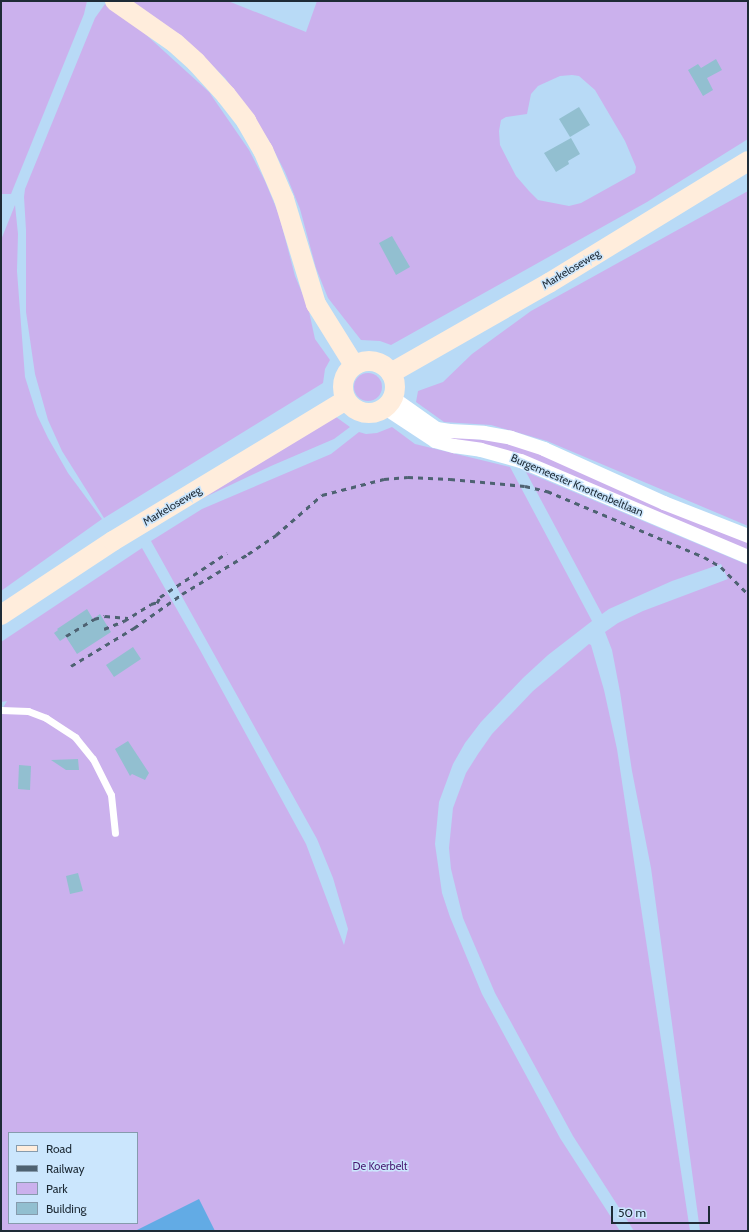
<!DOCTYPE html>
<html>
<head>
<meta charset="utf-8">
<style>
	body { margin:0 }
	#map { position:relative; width:749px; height:1232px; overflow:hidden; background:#b8daf6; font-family:Cabin,sans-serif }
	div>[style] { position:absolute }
	.green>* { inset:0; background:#cbb1ed }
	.round { border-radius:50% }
	.water>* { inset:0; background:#62abe5 }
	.building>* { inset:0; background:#92bfd0 }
	.lane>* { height:7px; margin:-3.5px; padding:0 3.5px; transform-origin:3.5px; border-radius:3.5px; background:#fff }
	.street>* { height:14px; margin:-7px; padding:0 7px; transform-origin:7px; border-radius:7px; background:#fff }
	.secondary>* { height:20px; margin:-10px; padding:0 10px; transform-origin:10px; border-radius:10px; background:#ffeddc }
	.secondary>.ring { margin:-10px; padding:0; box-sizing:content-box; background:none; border:20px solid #ffeddc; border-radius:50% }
	.rail>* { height:3px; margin-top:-1.5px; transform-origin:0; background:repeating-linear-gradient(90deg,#4e6272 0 5px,transparent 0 10px) }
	span { translate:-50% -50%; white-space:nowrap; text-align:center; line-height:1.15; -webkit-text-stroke:3px #cbe6fd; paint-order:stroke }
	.street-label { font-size:11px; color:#1e2b36 }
	.park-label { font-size:11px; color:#4a1b72 }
	.frame { position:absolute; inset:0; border:2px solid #1e2b36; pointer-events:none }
	.legend { position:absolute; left:8px; top:1132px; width:130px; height:92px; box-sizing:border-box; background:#cbe6fd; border:1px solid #869bad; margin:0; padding:5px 7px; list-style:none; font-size:12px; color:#1e2b36 }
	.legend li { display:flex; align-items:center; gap:8px; height:20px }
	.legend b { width:20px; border:1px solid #869bad }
	.scale { position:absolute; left:611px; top:1206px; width:99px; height:18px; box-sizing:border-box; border:2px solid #1e2b36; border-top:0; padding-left:5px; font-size:12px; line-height:14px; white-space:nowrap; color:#1e2b36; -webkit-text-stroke:3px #cbe6fd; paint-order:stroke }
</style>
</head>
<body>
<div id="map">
	<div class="green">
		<div style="clip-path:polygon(1px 1px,87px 1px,84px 14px,11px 194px,1px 194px)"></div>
		<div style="clip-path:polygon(evenodd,129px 1px,228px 1px,306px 32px,317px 1px,748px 1px,748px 139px,647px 202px,391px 345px,380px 341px,361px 340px,328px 298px,316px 268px,300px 209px,285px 172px,268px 139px,225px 78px,192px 46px,129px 1px,572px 75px,579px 76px,595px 90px,625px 141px,636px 167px,635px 173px,581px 203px,569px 206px,538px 200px,529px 191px,516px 176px,500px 145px,499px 131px,501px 120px,506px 117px,527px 114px,531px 94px,538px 86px,560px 76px,572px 75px)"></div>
		<div style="clip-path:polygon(105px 4px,143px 32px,209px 92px,249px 150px,265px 181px,279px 215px,295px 276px,308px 307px,315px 339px,330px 360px,325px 369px,323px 383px,104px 518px,62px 451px,48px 420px,35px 374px,26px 312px,26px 230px,24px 197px,25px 189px,95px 18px)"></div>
		<div style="clip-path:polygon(748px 191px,748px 526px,547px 441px,491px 425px,444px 422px,416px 402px,418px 391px,443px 382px,472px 354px,531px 311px)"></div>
		<div style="clip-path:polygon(15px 205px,18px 234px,17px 271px,25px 377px,37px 415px,48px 438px,68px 473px,102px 519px,1px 591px,1px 240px)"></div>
		<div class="round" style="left:354px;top:373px;width:28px;height:28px"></div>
		<div style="clip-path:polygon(336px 417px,350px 427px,334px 439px,271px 466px,201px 499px)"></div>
		<div style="clip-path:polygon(evenodd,392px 427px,415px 444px,510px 467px,592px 621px,548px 655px,523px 678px,481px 722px,465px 743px,453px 764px,439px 802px,435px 844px,442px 893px,450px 917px,482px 994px,560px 1138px,620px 1231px,1px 1231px,1px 711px,7px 701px,1px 702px,1px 642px,142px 548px,200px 650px,306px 844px,344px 945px,348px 929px,333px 878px,317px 839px,151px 541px,202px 509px,331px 454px,359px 432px,366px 434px,377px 433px,392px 427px,9px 1133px,137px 1133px,137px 1223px,9px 1223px,9px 1133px)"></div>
		<div style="clip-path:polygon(440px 436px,517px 443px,748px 541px,748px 553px)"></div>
		<div style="clip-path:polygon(526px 472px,748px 565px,748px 1231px,700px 1231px,651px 868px,632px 771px,620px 692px,612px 650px,605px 632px,618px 623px,643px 611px,728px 579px,721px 564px,672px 581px,609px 609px,602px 614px)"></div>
		<div style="clip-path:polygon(589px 644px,591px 645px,604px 690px,617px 749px,690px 1231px,634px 1231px,573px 1136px,495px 993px,463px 918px,451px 869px,449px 848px,453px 808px,466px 773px,478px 754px,492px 734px,533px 691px)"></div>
	</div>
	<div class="water">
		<div style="clip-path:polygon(199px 1199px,215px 1231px,135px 1231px)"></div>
	</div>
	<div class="building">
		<div style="clip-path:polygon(716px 59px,722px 70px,707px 78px,713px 90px,703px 96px,688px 70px,698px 64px,701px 68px)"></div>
		<div style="clip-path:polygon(579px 107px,590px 125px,570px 137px,559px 119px)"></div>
		<div style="clip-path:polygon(571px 138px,580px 154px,568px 161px,569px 164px,556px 172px,544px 153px)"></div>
		<div style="clip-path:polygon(392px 236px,410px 267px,396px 275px,379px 243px)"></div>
		<div style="clip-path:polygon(87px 609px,93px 619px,100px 614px,111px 632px,77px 654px,66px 637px,60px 641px,54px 633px,58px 630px,57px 629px)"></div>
		<div style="clip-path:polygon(133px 647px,141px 659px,114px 677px,106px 665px)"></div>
		<div style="clip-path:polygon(128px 741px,149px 773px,145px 780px,132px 774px,130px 776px,115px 749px)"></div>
		<div style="clip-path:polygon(78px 759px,79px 770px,66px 770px,51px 760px)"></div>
		<div style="clip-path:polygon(19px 765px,31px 766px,30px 790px,18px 789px)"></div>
		<div style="clip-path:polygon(78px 873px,83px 891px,70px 894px,66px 876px)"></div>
	</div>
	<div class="lane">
		<div style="left:1px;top:710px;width:27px;rotate:2deg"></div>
		<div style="left:28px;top:711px;width:19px;rotate:21deg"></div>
		<div style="left:46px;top:718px;width:35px;rotate:33deg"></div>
		<div style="left:75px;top:737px;width:28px;rotate:51deg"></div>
		<div style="left:93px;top:759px;width:40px;rotate:63.4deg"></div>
		<div style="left:111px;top:795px;width:38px;rotate:84deg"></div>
	</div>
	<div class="street">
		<div style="left:393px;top:398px;width:54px;rotate:35.2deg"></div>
		<div style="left:437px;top:429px;width:13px;rotate:9deg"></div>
		<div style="left:450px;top:431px;width:34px;rotate:3deg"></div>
		<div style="left:484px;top:433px;width:27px;rotate:10deg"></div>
		<div style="left:511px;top:438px;width:35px;rotate:18deg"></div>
		<div style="left:544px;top:449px;width:132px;rotate:24.2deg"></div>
		<div style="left:664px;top:503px;width:90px;rotate:21.4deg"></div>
		<div style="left:385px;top:408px;width:60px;rotate:33.4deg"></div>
		<div style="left:435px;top:441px;width:20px;rotate:15deg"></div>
		<div style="left:454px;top:446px;width:27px;rotate:8deg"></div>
		<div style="left:481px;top:450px;width:41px;rotate:15.4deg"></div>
		<div style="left:521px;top:461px;width:246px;rotate:22.9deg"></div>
	</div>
	<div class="secondary">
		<div style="left:115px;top:1px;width:73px;rotate:35deg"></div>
		<div style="left:175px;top:43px;width:28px;rotate:42deg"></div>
		<div style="left:196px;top:62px;width:45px;rotate:47.7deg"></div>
		<div style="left:226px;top:95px;width:33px;rotate:52deg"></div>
		<div style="left:246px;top:121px;width:34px;rotate:60deg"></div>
		<div style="left:263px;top:150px;width:53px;rotate:66.8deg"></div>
		<div style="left:284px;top:199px;width:110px;rotate:73.1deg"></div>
		<div style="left:316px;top:304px;width:72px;rotate:58.1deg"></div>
		<div class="ring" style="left:343px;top:361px;width:32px;height:32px"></div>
		<div style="left:391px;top:373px;width:182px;rotate:-29.7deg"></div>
		<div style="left:549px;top:283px;width:233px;rotate:-31.5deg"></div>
		<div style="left:1px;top:615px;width:134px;rotate:-33.5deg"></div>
		<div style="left:113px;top:541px;width:272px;rotate:-31.2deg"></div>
	</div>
	<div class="rail">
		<div style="left:157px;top:603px;width:7px;rotate:-63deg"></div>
		<div style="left:160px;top:597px;width:80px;rotate:-33.3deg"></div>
		<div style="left:104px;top:629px;width:22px;rotate:-22deg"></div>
		<div style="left:124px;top:621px;width:32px;rotate:-32deg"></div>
		<div style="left:151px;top:604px;width:10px;rotate:-17deg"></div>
		<div style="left:66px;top:636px;width:33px;rotate:-31deg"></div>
		<div style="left:94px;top:619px;width:11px;rotate:-15deg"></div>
		<div style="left:105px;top:616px;width:23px;rotate:5deg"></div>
		<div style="left:71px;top:666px;width:74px;rotate:-31.1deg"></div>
		<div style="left:134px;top:628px;width:59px;rotate:-35.3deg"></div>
		<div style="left:182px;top:594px;width:77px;rotate:-31.2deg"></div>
		<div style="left:248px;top:554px;width:34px;rotate:-34deg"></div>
		<div style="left:276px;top:535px;width:61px;rotate:-41deg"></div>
		<div style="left:322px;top:495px;width:64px;rotate:-14.5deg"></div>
		<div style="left:384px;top:479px;width:24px;rotate:-5deg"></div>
		<div style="left:408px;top:477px;width:42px;rotate:2.7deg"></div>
		<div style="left:450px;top:479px;width:75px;rotate:5.3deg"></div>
		<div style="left:525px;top:486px;width:23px;rotate:13deg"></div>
		<div style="left:547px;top:491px;width:170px;rotate:22.8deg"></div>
		<div style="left:704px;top:557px;width:20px;rotate:30deg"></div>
		<div style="left:721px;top:567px;width:38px;rotate:45deg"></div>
	</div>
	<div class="street-label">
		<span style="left:571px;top:269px;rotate:-31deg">Markeloseweg</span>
		<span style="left:577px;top:485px;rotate:23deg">Burgemeester Knottenbeltlaan</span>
		<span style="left:172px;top:506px;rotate:-31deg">Markeloseweg</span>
	</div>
	<div class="park-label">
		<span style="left:380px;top:1166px">De Koerbelt</span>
	</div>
	<div class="frame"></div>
	<ul class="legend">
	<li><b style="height:5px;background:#ffeddc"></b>Road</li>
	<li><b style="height:5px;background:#4e6272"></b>Railway</li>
	<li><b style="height:11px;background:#cbb1ed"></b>Park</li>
	<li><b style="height:11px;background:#92bfd0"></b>Building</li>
	</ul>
	<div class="scale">50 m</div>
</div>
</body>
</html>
